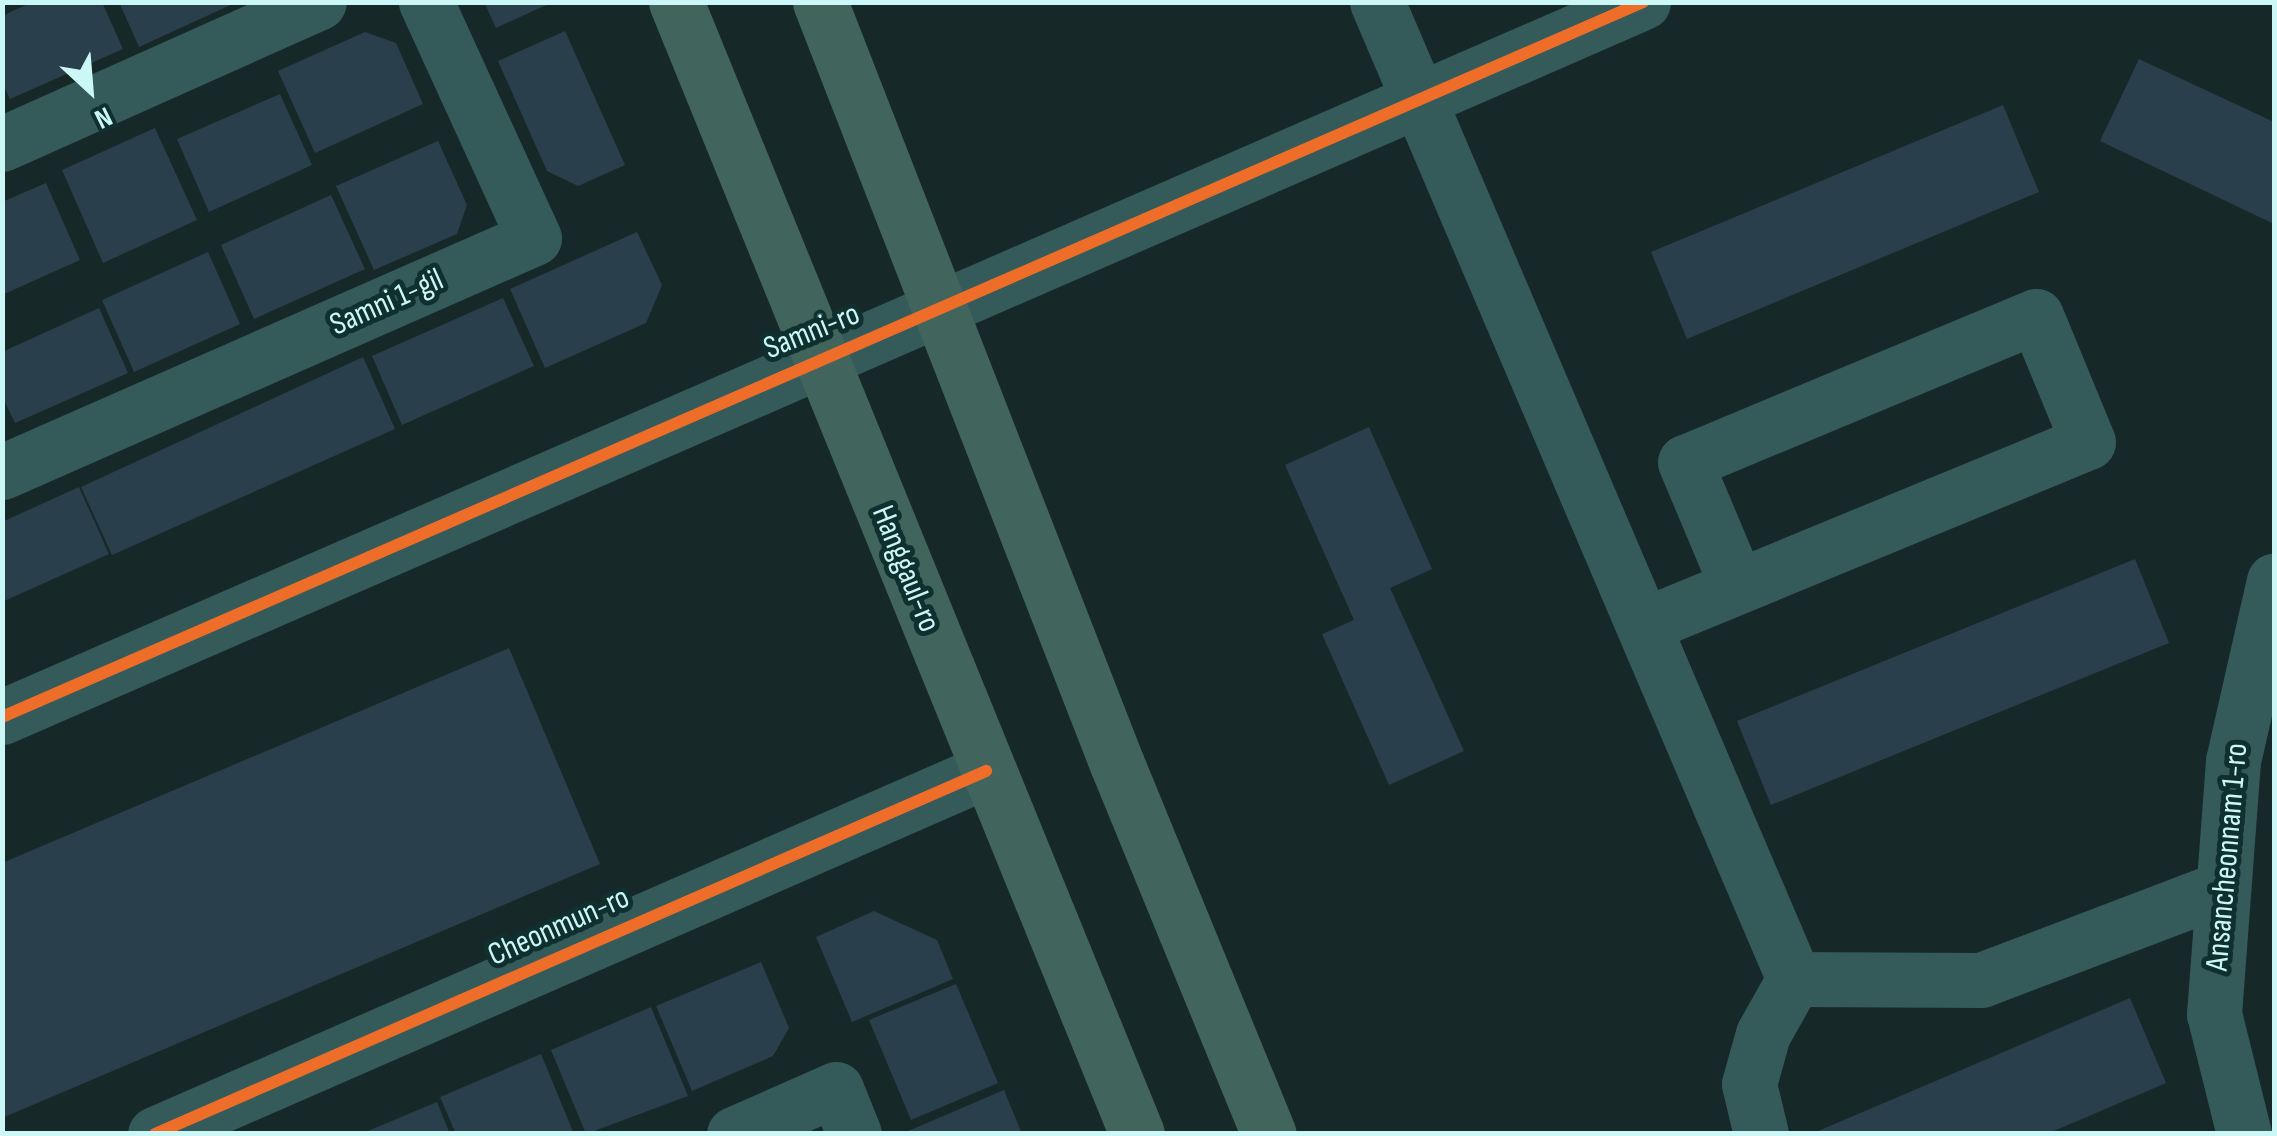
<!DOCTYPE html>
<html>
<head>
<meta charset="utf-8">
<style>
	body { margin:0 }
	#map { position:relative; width:2277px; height:1136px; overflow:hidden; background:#172828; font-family:"Sofia Sans Condensed",sans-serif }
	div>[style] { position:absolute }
	.building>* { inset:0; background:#2a3f4c }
	.minor>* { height:55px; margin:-27.5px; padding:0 27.5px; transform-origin:27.5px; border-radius:27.5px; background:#345a5a }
	.major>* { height:55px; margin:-27.5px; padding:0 27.5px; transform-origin:27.5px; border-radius:27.5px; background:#41645d }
	.cycleway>* { height:12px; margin:-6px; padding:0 6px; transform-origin:6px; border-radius:6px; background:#ee6e29 }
	span { translate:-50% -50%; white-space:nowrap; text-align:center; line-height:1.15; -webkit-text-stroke:10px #102f2f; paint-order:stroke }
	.street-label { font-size:32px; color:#cbf8f7 }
	.frame { position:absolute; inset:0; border:5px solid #cbf8f7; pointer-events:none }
	.north { position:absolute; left:40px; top:40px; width:100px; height:100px; -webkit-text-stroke:8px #102f2f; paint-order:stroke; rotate:154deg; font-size:28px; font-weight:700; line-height:40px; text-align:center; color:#cbf8f7 }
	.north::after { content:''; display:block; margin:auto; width:35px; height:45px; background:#cbf8f7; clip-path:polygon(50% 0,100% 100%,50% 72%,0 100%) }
</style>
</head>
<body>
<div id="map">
	<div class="building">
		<div style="clip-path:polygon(32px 2px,102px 2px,123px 49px,10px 99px,2px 82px,2px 16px)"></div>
		<div style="clip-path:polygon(119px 2px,237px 2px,139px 47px)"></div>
		<div style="clip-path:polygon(484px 2px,553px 2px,496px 28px)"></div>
		<div style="clip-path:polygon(565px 31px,625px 165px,578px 186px,547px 171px,498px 61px)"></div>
		<div style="clip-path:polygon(365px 32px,396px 43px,423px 104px,315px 153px,278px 71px)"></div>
		<div style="clip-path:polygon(2139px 59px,2274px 122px,2274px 224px,2100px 141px)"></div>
		<div style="clip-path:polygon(280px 94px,312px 165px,209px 212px,177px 139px)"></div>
		<div style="clip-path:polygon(2003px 105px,2039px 192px,1687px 339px,1651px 252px)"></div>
		<div style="clip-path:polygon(155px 128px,197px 220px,103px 263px,62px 170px)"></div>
		<div style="clip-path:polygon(438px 141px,467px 205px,457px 234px,374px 270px,336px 186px)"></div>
		<div style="clip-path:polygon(46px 183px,80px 260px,2px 295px,2px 202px)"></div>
		<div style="clip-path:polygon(331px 195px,365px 269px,254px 319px,221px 245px)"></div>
		<div style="clip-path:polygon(637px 232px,662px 285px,646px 323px,545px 368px,510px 289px)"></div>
		<div style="clip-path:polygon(208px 252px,240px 324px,134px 372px,102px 300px)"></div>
		<div style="clip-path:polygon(503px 298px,534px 366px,402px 425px,372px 356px)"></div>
		<div style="clip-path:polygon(99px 308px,128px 373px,15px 423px,2px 396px,2px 352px)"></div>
		<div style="clip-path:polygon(363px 357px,395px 429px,112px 555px,81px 487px)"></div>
		<div style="clip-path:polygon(1369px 427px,1432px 569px,1390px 588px,1464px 751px,1389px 785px,1322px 634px,1354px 620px,1285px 465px)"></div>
		<div style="clip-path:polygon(79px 487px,109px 554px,2px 602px,2px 522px)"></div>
		<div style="clip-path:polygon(2135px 559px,2169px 643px,1771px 805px,1737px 721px)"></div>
		<div style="clip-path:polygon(509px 648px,600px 864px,2px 1118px,2px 863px)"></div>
		<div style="clip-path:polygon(874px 911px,937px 940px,953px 979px,852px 1022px,816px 937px)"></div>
		<div style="clip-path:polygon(761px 962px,789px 1028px,773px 1056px,692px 1091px,656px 1006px)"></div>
		<div style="clip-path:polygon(956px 984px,998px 1083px,911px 1120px,869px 1020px)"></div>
		<div style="clip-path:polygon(2130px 998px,2166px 1083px,2047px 1134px,1811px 1134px)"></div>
		<div style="clip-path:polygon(651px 1007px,688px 1096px,586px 1134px,551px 1050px)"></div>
		<div style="clip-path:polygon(541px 1054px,574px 1134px,456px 1134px,440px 1097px)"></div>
		<div style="clip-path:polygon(1004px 1090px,1022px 1134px,901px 1134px)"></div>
		<div style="clip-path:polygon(437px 1102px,450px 1134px,363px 1134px,363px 1133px)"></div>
	</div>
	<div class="minor">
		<div style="left:1377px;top:2px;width:1062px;rotate:66.89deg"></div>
		<div style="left:1794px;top:979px;width:187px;rotate:0.3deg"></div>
		<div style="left:1981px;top:980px;width:259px;rotate:-20.8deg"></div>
		<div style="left:2px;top:144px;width:347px;rotate:-24.1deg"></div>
		<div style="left:2px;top:472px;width:581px;rotate:-23.74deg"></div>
		<div style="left:534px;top:238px;width:260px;rotate:-114.6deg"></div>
		<div style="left:1644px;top:625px;width:480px;rotate:-22.4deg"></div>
		<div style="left:2088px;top:442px;width:136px;rotate:-112.4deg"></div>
		<div style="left:2036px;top:316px;width:380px;rotate:157.4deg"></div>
		<div style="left:1685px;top:462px;width:134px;rotate:67.2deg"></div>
		<div style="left:2px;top:717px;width:1790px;rotate:-23.54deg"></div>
		<div style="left:155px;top:1134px;width:907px;rotate:-23.6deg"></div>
		<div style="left:734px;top:1134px;width:111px;rotate:-23.8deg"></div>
		<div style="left:836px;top:1089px;width:48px;rotate:68.2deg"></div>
		<div style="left:1761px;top:1134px;width:51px;rotate:-103.5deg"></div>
		<div style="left:1749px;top:1084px;width:52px;rotate:-74.4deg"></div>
		<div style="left:1763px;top:1034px;width:63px;rotate:-60.6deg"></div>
		<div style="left:2244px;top:1134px;width:124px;rotate:-104deg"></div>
		<div style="left:2214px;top:1014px;width:254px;rotate:-85.7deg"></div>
		<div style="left:2233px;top:761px;width:185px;rotate:-77.2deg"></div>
	</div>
	<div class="major">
		<div style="left:676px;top:2px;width:1222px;rotate:67.84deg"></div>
		<div style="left:820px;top:2px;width:818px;rotate:68.71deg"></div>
		<div style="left:1117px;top:764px;width:400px;rotate:67.7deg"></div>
	</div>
	<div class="cycleway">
		<div style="left:2px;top:717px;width:1790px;rotate:-23.54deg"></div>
		<div style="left:155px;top:1134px;width:907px;rotate:-23.6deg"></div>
	</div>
	<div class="street-label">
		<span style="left:387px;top:303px;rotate:-24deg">Samni 1-gil</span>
		<span style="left:812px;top:332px;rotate:-22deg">Samni-ro</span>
		<span style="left:905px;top:569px;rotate:68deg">Hanggaul-ro</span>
		<span style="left:2228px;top:857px;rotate:-85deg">Ansancheonnam 1-ro</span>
		<span style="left:559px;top:927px;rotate:-24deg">Cheonmun-ro</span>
	</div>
	<div class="frame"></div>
	<div class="north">N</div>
</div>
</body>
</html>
